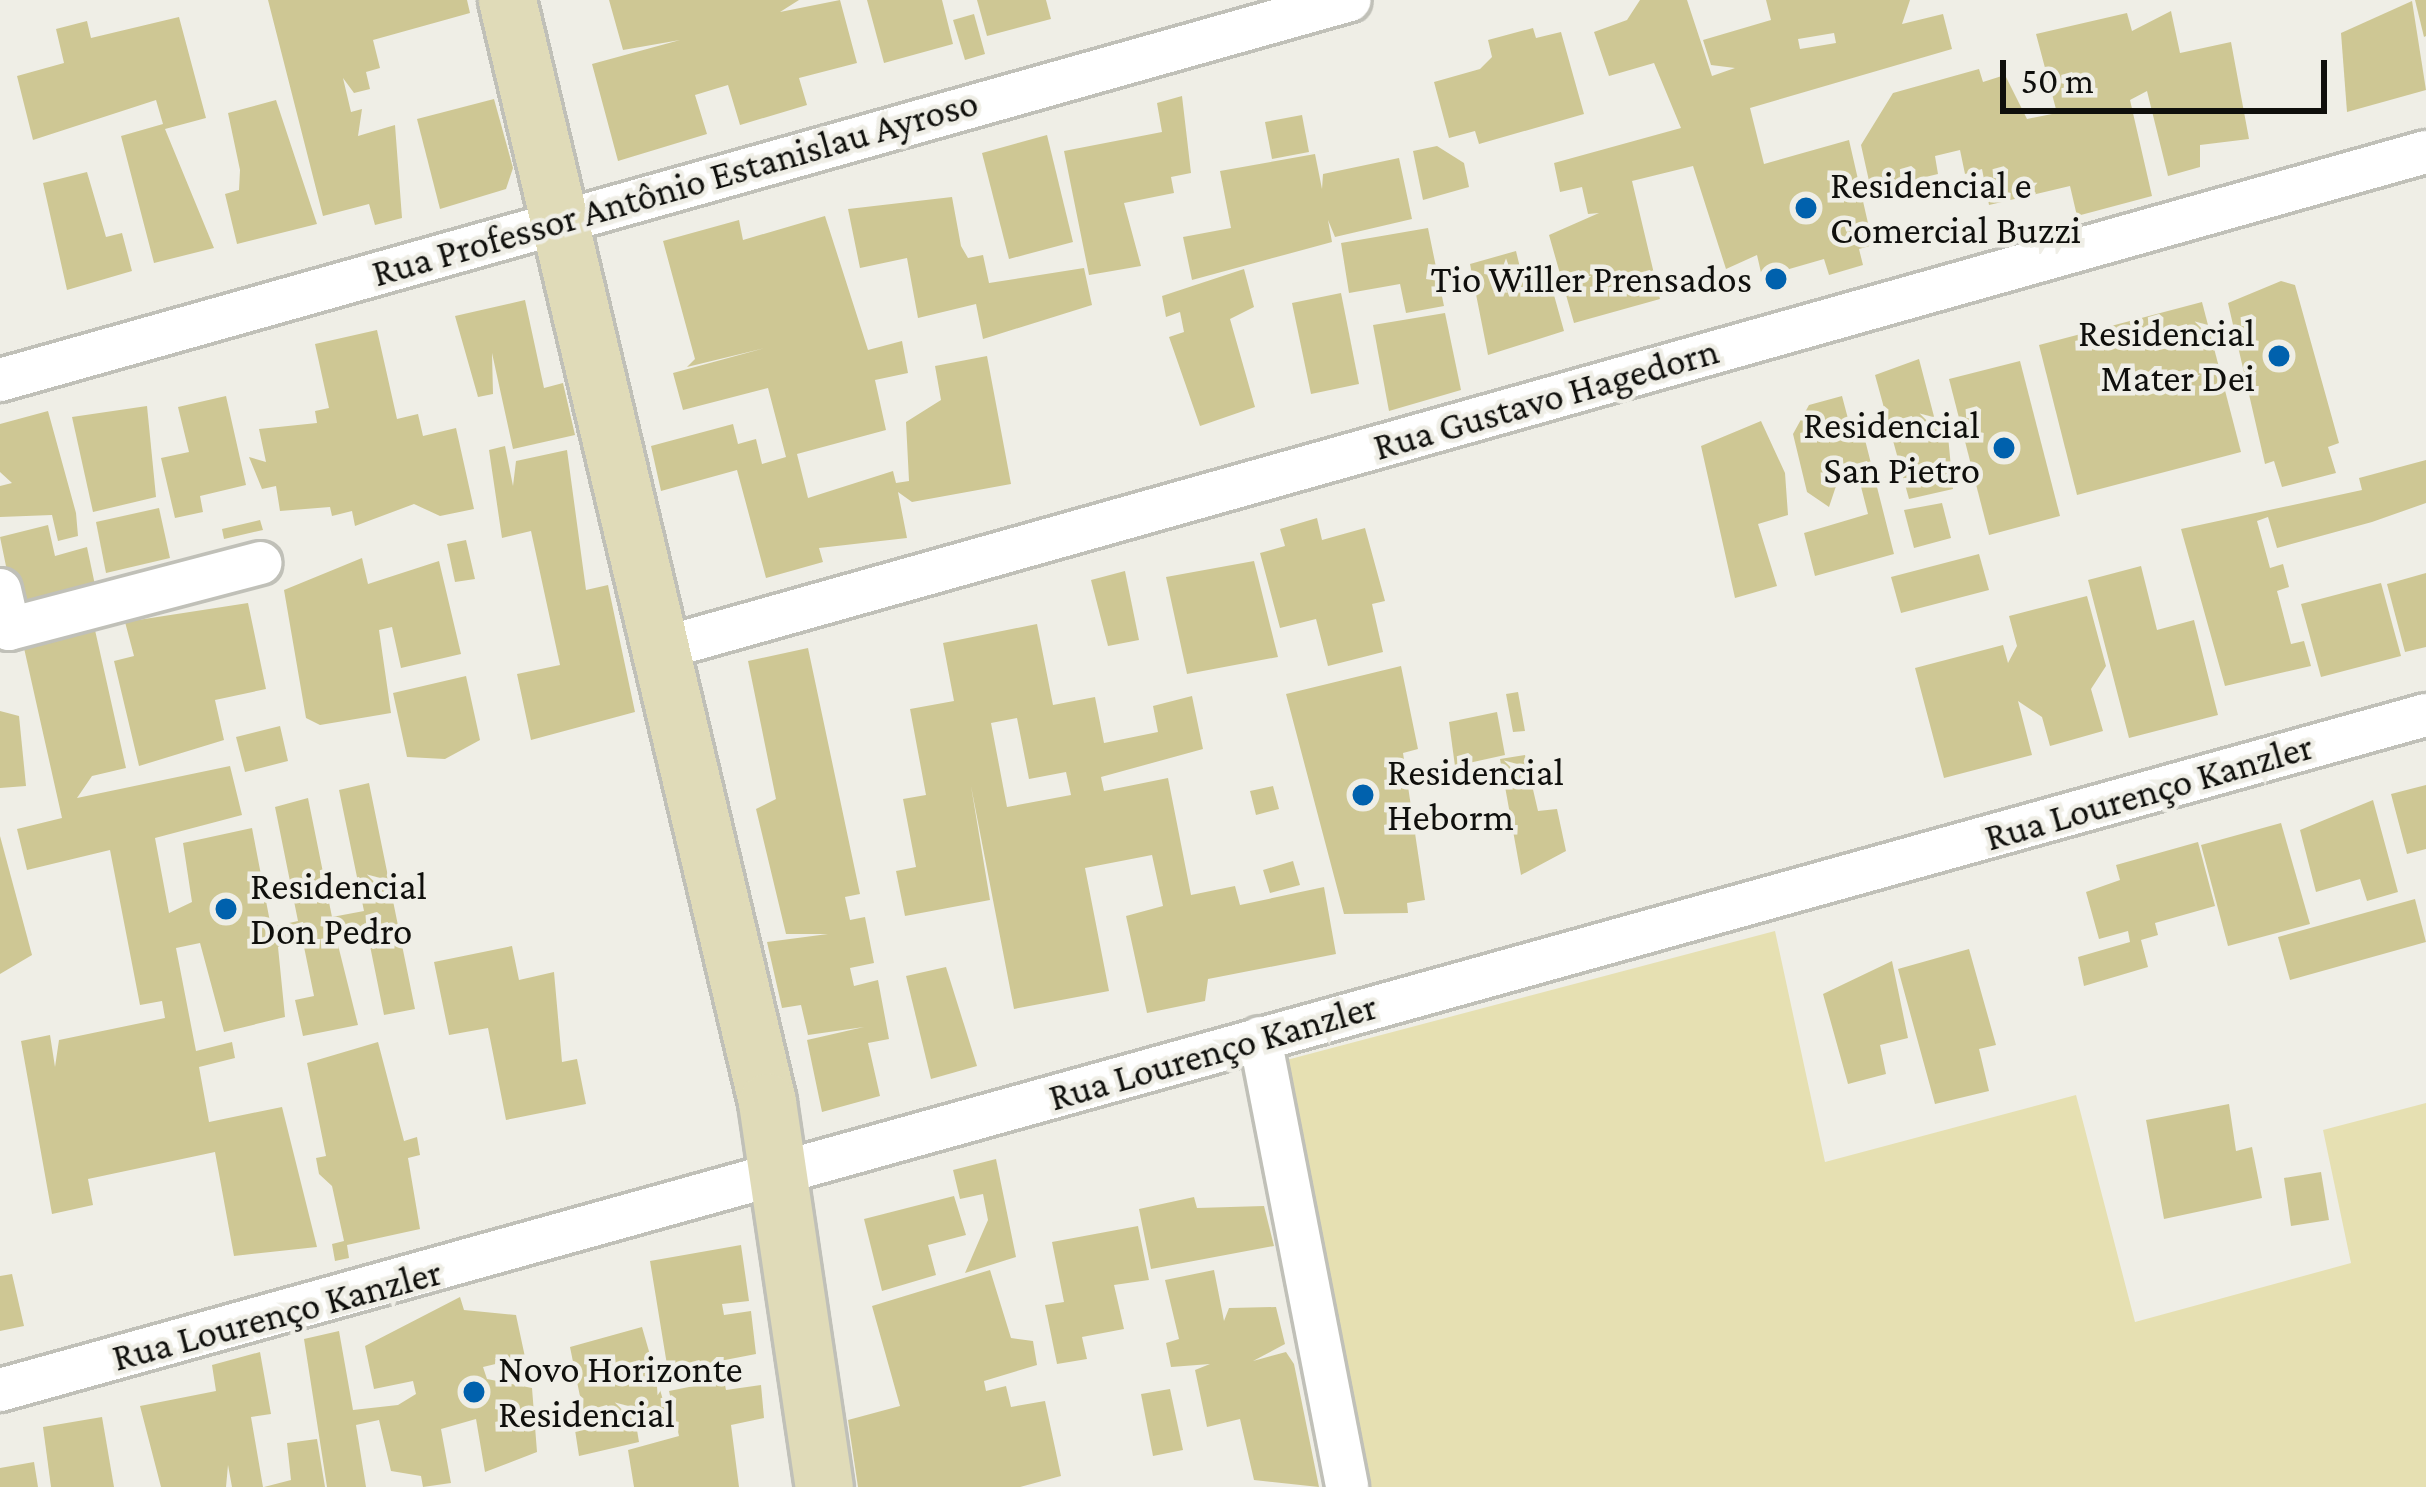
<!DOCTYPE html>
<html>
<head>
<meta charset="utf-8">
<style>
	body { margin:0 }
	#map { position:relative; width:2426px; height:1487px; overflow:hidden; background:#efeee6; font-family:"Crimson Pro",serif }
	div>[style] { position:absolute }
	.green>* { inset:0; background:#e6e0b2 }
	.building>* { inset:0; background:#cec794 }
	.roads { filter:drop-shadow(3px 0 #c0c0b8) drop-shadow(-3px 0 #c0c0b8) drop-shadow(0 3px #c0c0b8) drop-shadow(0 -3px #c0c0b8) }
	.minor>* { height:42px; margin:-21px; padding:0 21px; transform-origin:21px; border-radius:21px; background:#fff }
	.secondary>* { height:57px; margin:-28.5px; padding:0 28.5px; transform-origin:28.5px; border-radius:28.5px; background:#e0dbb8 }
	.dots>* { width:33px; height:33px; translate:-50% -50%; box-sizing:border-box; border:6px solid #efeee6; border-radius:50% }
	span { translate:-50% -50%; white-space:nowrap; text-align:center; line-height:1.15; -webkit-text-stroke:9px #efeee6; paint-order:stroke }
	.poi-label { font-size:39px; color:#0f0f0c }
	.left { translate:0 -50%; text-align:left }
	.right { translate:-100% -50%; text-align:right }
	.street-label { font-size:39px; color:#0f0f0c }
	.scale { position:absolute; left:2000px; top:60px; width:327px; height:54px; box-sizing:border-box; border:6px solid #0f0f0c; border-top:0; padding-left:15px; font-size:36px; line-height:42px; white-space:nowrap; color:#0f0f0c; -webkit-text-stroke:9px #efeee6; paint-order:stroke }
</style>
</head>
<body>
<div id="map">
	<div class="green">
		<div style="clip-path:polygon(1775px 931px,1825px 1162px,2076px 1095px,2135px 1322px,2351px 1263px,2323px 1130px,2426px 1103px,2426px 1487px,1362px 1487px,1279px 1062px)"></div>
	</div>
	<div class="building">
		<div style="clip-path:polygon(268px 0,467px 0,470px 13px,373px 40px,380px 68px,366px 72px,370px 89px,354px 93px,343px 78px,351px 112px,362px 109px,358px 136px,395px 125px,402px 218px,375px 225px,369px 204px,323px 216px)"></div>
		<div style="clip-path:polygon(609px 0,799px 0,780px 12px,840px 0,857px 63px,799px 78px,807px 105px,740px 125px,728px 85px,695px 95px,707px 134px,618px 161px,592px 64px,680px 40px,623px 50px)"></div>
		<div style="clip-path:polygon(867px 0,942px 0,953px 44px,884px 63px)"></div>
		<div style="clip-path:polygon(977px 0,1046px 0,1051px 19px,987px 36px)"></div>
		<div style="clip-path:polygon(evenodd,1640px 0,1687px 0,1712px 76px,1735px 68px,1711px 65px,1703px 40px,1771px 20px,1766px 0,1910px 0,1902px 24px,1943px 14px,1952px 49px,1750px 108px,1764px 164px,1849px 140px,1873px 245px,1859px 249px,1863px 265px,1829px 275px,1824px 259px,1762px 277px,1757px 255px,1726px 269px,1693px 166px,1632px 181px,1660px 299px,1574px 323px,1549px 235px,1599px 213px,1588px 214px,1582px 187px,1560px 192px,1554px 163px,1681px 128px,1654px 63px,1609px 76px,1594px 32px,1627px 20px,1640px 0,1834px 33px,1836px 43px,1800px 49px,1798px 39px,1834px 33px)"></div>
		<div style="clip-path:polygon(2415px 0,2426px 0,2426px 36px,2424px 37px)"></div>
		<div style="clip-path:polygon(2412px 1px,2426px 90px,2347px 112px,2341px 33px)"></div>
		<div style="clip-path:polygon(2171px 11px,2180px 53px,2231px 42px,2249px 139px,2200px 145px,2200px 167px,2168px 176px,2147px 91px,2130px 100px,2152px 196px,2077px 216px,2070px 186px,1989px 205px,1982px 169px,1965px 174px,1960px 150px,1935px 156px,1938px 174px,1871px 190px,1861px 145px,1893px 93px,1979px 69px,1983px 82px,2005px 75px,2027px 119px,2057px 113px,2036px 34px,2127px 13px,2132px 31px)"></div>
		<div style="clip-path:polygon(974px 14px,985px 54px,965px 60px,953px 20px)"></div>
		<div style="clip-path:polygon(179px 17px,206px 118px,165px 129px,214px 248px,154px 263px,121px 136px,163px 124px,156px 100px,33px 140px,17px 76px,64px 63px,56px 29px,87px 21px,91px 38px)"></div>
		<div style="clip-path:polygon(1533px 28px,1536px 38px,1561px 32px,1584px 114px,1479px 144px,1475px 131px,1449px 138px,1434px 82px,1480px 69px,1492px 57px,1488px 40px)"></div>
		<div style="clip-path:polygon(1182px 96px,1191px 173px,1171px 177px,1174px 193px,1124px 203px,1141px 266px,1089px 275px,1064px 151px,1162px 132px,1157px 103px)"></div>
		<div style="clip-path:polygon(494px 99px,513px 168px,506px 189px,440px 209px,417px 119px)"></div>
		<div style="clip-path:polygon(276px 100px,317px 224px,237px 244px,225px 194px,239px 190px,240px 170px,228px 113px)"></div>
		<div style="clip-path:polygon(1302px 115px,1309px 152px,1272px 159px,1265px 122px)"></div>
		<div style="clip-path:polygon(1047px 135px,1073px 242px,1009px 259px,982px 153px)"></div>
		<div style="clip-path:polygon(1437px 146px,1464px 163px,1469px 187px,1423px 200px,1413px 151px)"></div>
		<div style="clip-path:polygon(1315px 154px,1322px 189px,1323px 174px,1399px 158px,1412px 219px,1335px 237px,1328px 220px,1332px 242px,1192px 280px,1183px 237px,1231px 228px,1220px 171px)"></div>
		<div style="clip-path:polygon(87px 172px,106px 237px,122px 233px,132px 271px,67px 290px,43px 183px)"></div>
		<div style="clip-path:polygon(952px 197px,961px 246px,968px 258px,983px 255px,989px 283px,1084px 268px,1092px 305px,983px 339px,976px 304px,918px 318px,907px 258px,860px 268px,848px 209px)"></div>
		<div style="clip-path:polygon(825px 216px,868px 350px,902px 341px,908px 373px,875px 380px,886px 430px,797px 454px,808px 498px,893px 471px,896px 483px,909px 481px,906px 422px,941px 400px,935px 366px,987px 356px,1011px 484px,912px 502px,898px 492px,907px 538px,819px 548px,823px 562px,766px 578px,737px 470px,661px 491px,651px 446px,733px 424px,738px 444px,756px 439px,762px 464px,786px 457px,768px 388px,683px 410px,673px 373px,765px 348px,687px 367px,695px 359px,663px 241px,739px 220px,743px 240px)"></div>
		<div style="clip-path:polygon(1428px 228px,1444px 306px,1406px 313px,1400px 284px,1349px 293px,1341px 243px)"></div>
		<div style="clip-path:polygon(1516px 251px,1522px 276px,1547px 270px,1564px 331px,1488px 355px,1470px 264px)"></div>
		<div style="clip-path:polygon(1244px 269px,1254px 307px,1230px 319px,1255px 407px,1200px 426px,1169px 337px,1184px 332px,1180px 312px,1166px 317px,1162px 296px)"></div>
		<div style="clip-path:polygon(2281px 281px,2295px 285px,2339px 443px,2328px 447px,2336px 473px,2282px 487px,2274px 461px,2265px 464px,2228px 303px)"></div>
		<div style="clip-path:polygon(1341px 293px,1359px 384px,1311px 394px,1292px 303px)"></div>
		<div style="clip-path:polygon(525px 300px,544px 388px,563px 383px,575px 435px,513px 449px,492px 353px,493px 394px,478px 397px,455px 316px)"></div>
		<div style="clip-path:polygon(2202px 302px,2241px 452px,2077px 495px,2039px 345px)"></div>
		<div style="clip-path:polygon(1445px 313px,1461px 390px,1389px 411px,1373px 325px)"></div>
		<div style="clip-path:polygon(377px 330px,397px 419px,418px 414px,423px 436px,456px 428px,474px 509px,440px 516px,414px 504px,355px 526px,352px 511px,332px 516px,330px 507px,280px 511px,276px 486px,262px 489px,249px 457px,266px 462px,259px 429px,317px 423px,315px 411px,329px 408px,315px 344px)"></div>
		<div style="clip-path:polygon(1919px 359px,1937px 428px,1947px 425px,1953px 489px,1909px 499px,1875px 375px)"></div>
		<div style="clip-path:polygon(2020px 361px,2060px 516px,1989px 535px,1949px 379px)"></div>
		<div style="clip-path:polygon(226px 396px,246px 485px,200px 496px,203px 512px,175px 518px,161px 458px,189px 452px,178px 407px)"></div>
		<div style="clip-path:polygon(1842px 396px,1851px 430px,1862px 428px,1894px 554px,1815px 576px,1804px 533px,1868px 514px,1859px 479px,1837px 483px,1829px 507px,1807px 492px,1793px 434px,1809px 405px)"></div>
		<div style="clip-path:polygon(147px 406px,156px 497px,93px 512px,72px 417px)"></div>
		<div style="clip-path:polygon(48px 411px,76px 513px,78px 536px,58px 541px,52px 515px,0 517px,0 486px,12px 483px,0 472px,0 424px)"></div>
		<div style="clip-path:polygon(1761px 421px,1785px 473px,1788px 515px,1758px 524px,1777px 586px,1735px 598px,1701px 446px)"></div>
		<div style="clip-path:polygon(505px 446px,513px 486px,516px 461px,567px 450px,586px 590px,608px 585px,635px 712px,531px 740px,517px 674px,560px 665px,531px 531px,502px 538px,489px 450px)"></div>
		<div style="clip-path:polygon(2426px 460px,2426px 503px,2372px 522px,2277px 548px,2268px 517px,2257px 521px,2270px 568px,2283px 564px,2289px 587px,2277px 591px,2291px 644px,2304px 641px,2311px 666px,2225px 686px,2181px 529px,2362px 490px,2359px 478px)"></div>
		<div style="clip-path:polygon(1942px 503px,1951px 538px,1914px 548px,1904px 510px)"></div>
		<div style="clip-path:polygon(159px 508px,170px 558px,106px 573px,96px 522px)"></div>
		<div style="clip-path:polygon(1317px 518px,1322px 540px,1365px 528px,1385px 601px,1372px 604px,1383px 652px,1328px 666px,1316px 619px,1280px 628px,1260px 553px,1285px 546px,1280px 529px)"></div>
		<div style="clip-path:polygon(260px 520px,263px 530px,224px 539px,222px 529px)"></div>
		<div style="clip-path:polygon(48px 525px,55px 556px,87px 547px,95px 585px,14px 605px,0 537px)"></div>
		<div style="clip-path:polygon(466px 540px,475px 579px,455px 582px,447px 544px)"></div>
		<div style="clip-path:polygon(1979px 554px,1989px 590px,1901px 613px,1891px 577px)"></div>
		<div style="clip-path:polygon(362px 558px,368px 584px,439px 561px,461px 654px,401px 668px,392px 627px,379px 630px,391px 713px,320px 725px,306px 718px,284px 590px)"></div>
		<div style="clip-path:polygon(1254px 561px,1278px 657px,1187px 674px,1166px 577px)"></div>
		<div style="clip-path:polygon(2141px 566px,2157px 630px,2194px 620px,2218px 715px,2129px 738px,2088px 580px)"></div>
		<div style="clip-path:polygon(1125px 571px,1139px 640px,1108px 646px,1091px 580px)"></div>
		<div style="clip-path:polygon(2426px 573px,2426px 647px,2405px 652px,2387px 584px)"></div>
		<div style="clip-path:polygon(2381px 583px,2401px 656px,2321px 677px,2301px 604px)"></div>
		<div style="clip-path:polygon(2087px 596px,2106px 666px,2091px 689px,2103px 731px,2050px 746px,2042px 717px,2018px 701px,2032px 755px,1944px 778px,1915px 668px,2003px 645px,2008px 663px,2017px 646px,2009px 616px)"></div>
		<div style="clip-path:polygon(248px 603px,266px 689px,215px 700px,224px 740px,139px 766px,114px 661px,134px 656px,125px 622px)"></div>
		<div style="clip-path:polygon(evenodd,1037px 624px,1053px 705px,1095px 697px,1104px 743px,1158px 732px,1153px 706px,1192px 696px,1203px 749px,1101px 777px,1104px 791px,1168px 778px,1191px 895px,1235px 886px,1240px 905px,1324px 887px,1336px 954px,1208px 979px,1205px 1001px,1147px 1013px,1126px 916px,1163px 906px,1152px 855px,1085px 868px,1109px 991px,1014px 1009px,971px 786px,990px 900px,905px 916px,896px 871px,916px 867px,903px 799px,926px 795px,910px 709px,954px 701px,943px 643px,1037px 624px,1017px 718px,1029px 779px,1066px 772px,1071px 795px,1007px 807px,991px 723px,1017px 718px)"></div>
		<div style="clip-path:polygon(95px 630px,126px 768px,92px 776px,77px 798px,230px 766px,242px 815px,155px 838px,169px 913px,192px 902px,183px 843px,252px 828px,271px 927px,298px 921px,275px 807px,308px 798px,332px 917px,364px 911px,339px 790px,369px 783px,415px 1009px,384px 1015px,367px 931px,336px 937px,358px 1025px,303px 1036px,295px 1000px,314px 996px,303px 942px,278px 947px,285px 1017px,224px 1032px,200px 943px,176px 948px,196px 1051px,232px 1042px,235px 1058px,199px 1067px,209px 1122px,282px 1107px,317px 1247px,234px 1256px,215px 1152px,88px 1179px,93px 1205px,52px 1214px,21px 1041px,50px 1035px,55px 1067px,59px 1040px,165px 1018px,162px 1001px,140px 1005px,110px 850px,27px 870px,17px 829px,62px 818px,24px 648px)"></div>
		<div style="clip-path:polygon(808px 648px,860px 894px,845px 897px,850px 920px,865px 917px,874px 963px,850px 968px,854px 986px,878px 980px,889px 1039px,868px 1043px,880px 1096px,822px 1112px,807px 1040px,864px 1027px,808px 1035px,801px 1005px,782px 1008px,767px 942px,828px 934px,786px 934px,756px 809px,776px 799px,748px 661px)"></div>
		<div style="clip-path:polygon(1401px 666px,1418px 749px,1403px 753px,1425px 900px,1407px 903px,1408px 913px,1344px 914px,1286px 694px)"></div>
		<div style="clip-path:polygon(466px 676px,480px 740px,445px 759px,407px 757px,393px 693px)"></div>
		<div style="clip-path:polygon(1518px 692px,1525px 731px,1513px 732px,1506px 694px)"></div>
		<div style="clip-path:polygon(0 711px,19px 716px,26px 786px,0 788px)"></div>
		<div style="clip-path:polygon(1497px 712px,1505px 755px,1455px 766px,1449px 722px)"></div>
		<div style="clip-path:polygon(280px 726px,288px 761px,245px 772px,236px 737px)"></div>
		<div style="clip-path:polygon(1525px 755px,1538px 811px,1557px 809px,1566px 851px,1521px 875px,1500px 759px)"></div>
		<div style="clip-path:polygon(2426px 785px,2426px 849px,2407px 854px,2391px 794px)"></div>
		<div style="clip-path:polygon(1273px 786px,1279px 809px,1256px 815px,1250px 791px)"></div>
		<div style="clip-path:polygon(2373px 800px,2398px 892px,2367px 901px,2360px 879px,2316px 892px,2300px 830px)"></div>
		<div style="clip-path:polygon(2281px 823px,2310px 924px,2228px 946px,2201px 845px)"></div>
		<div style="clip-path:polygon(0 836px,32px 955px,0 974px)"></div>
		<div style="clip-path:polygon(2198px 842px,2215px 906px,2155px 923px,2158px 935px,2141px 940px,2148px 967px,2084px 986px,2078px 957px,2130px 942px,2128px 931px,2099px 939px,2086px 892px,2120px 880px,2116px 865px)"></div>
		<div style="clip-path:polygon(1293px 861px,1300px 885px,1270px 893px,1263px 870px)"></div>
		<div style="clip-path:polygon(2415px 899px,2426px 942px,2290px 980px,2278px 937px)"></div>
		<div style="clip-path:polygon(512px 946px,519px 980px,554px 972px,562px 1062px,577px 1059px,586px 1104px,506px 1120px,488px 1028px,449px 1035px,434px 962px)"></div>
		<div style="clip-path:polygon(1969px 949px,1996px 1045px,1979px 1049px,1989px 1091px,1935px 1104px,1898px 969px)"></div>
		<div style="clip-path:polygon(1892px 961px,1908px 1038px,1880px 1045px,1886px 1074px,1848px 1084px,1823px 994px)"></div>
		<div style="clip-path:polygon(946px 967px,977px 1066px,931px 1079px,906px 976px)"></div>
		<div style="clip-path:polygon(378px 1042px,404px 1141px,417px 1137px,420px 1155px,408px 1158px,420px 1229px,347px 1245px,349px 1258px,335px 1261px,332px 1244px,344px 1241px,332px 1186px,319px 1174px,316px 1158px,326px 1156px,307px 1063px)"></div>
		<div style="clip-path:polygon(2229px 1104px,2236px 1151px,2252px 1147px,2262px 1198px,2164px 1219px,2146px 1120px)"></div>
		<div style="clip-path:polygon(996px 1159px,1016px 1257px,965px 1273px,988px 1220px,983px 1194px,960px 1199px,953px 1170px)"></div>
		<div style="clip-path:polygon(2321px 1172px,2329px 1220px,2291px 1226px,2284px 1178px)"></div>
		<div style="clip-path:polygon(954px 1196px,966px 1235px,928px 1245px,936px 1275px,882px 1291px,864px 1219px)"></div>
		<div style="clip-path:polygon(1194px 1197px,1197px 1208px,1264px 1206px,1274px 1246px,1151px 1269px,1139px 1209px)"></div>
		<div style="clip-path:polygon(1138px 1226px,1149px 1280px,1114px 1285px,1124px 1329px,1082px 1337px,1087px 1359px,1057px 1364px,1045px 1305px,1064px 1302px,1052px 1242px)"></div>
		<div style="clip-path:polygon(741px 1245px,749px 1301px,722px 1304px,724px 1315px,751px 1311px,756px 1354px,668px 1371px,650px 1261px)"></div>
		<div style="clip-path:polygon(990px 1270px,1011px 1338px,1033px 1341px,1037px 1365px,984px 1381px,986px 1391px,1006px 1386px,1011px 1407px,1045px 1401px,1061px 1476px,1020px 1487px,858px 1487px,848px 1420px,900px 1406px,872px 1306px)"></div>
		<div style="clip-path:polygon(1214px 1270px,1224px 1321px,1229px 1308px,1276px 1307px,1285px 1344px,1253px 1361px,1286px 1352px,1294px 1364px,1319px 1487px,1254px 1480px,1240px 1419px,1207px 1427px,1195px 1370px,1210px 1364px,1171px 1367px,1166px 1343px,1179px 1339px,1165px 1280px)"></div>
		<div style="clip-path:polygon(12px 1274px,24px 1326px,0 1331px,0 1276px)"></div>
		<div style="clip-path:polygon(460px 1297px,464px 1310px,516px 1315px,525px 1357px,483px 1367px,487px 1379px,532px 1388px,537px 1452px,485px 1472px,476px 1419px,441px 1429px,451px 1483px,423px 1487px,421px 1476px,391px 1471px,379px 1420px,356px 1425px,366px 1487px,327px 1487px,304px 1339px,339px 1331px,353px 1410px,398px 1405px,416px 1394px,413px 1381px,374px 1389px,365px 1346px)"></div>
		<div style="clip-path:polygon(642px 1327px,669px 1421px,637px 1430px,639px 1442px,579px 1456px,575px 1430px,586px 1426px,570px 1347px)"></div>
		<div style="clip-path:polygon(260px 1352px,271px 1414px,251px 1417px,263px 1487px,232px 1487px,228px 1465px,226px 1487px,161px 1487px,140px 1406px,216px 1391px,212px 1365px)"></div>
		<div style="clip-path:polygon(724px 1380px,726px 1390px,761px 1385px,764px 1418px,731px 1425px,739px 1487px,634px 1487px,628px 1450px,679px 1436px,669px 1391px)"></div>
		<div style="clip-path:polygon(1170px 1389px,1183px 1450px,1153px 1456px,1141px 1394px)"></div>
		<div style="clip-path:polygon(102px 1417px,114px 1487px,51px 1487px,43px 1427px)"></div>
		<div style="clip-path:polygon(317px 1439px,325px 1487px,264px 1487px,291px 1480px,287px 1443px)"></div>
		<div style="clip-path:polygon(34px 1462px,38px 1487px,0 1487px,0 1468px)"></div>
	</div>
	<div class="roads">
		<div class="minor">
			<div style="left:0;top:380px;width:1402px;rotate:-15.72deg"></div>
			<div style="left:0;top:590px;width:40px;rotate:77deg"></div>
			<div style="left:9px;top:629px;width:260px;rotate:-14.7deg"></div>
			<div style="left:667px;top:647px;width:1827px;rotate:-15.72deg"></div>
			<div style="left:1260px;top:1038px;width:457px;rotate:79deg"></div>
			<div style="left:0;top:1390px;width:2518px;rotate:-15.55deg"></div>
		</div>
		<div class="secondary">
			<div style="left:507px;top:0;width:1132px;rotate:76.72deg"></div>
			<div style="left:767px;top:1102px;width:389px;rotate:81.6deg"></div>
		</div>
	</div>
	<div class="dots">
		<div style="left:1806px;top:208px;background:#0061ad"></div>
		<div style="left:1776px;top:279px;background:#0061ad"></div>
		<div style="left:2279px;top:356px;background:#0061ad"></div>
		<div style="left:2004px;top:448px;background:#0061ad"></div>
		<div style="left:1363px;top:795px;background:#0061ad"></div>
		<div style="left:226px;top:909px;background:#0061ad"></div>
		<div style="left:474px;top:1392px;background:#0061ad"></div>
	</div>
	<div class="poi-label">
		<span class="left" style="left:1830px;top:208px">Residencial e<br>Comercial Buzzi</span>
		<span class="right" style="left:1752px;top:279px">Tio Willer Prensados</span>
		<span class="right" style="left:2255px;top:356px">Residencial<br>Mater Dei</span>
		<span class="right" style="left:1980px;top:448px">Residencial<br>San Pietro</span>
		<span class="left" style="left:1387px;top:795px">Residencial<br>Heborm</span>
		<span class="left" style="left:250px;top:909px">Residencial<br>Don Pedro</span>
		<span class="left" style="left:498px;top:1392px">Novo Horizonte<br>Residencial</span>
	</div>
	<div class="street-label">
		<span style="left:675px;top:188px;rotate:-16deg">Rua Professor Antônio Estanislau Ayroso</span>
		<span style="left:1546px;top:399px;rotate:-16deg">Rua Gustavo Hagedorn</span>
		<span style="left:2149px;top:792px;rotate:-16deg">Rua Lourenço Kanzler</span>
		<span style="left:1213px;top:1052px;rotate:-16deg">Rua Lourenço Kanzler</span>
		<span style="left:277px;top:1315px;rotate:-15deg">Rua Lourenço Kanzler</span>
	</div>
	<div class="scale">50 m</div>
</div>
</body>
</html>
